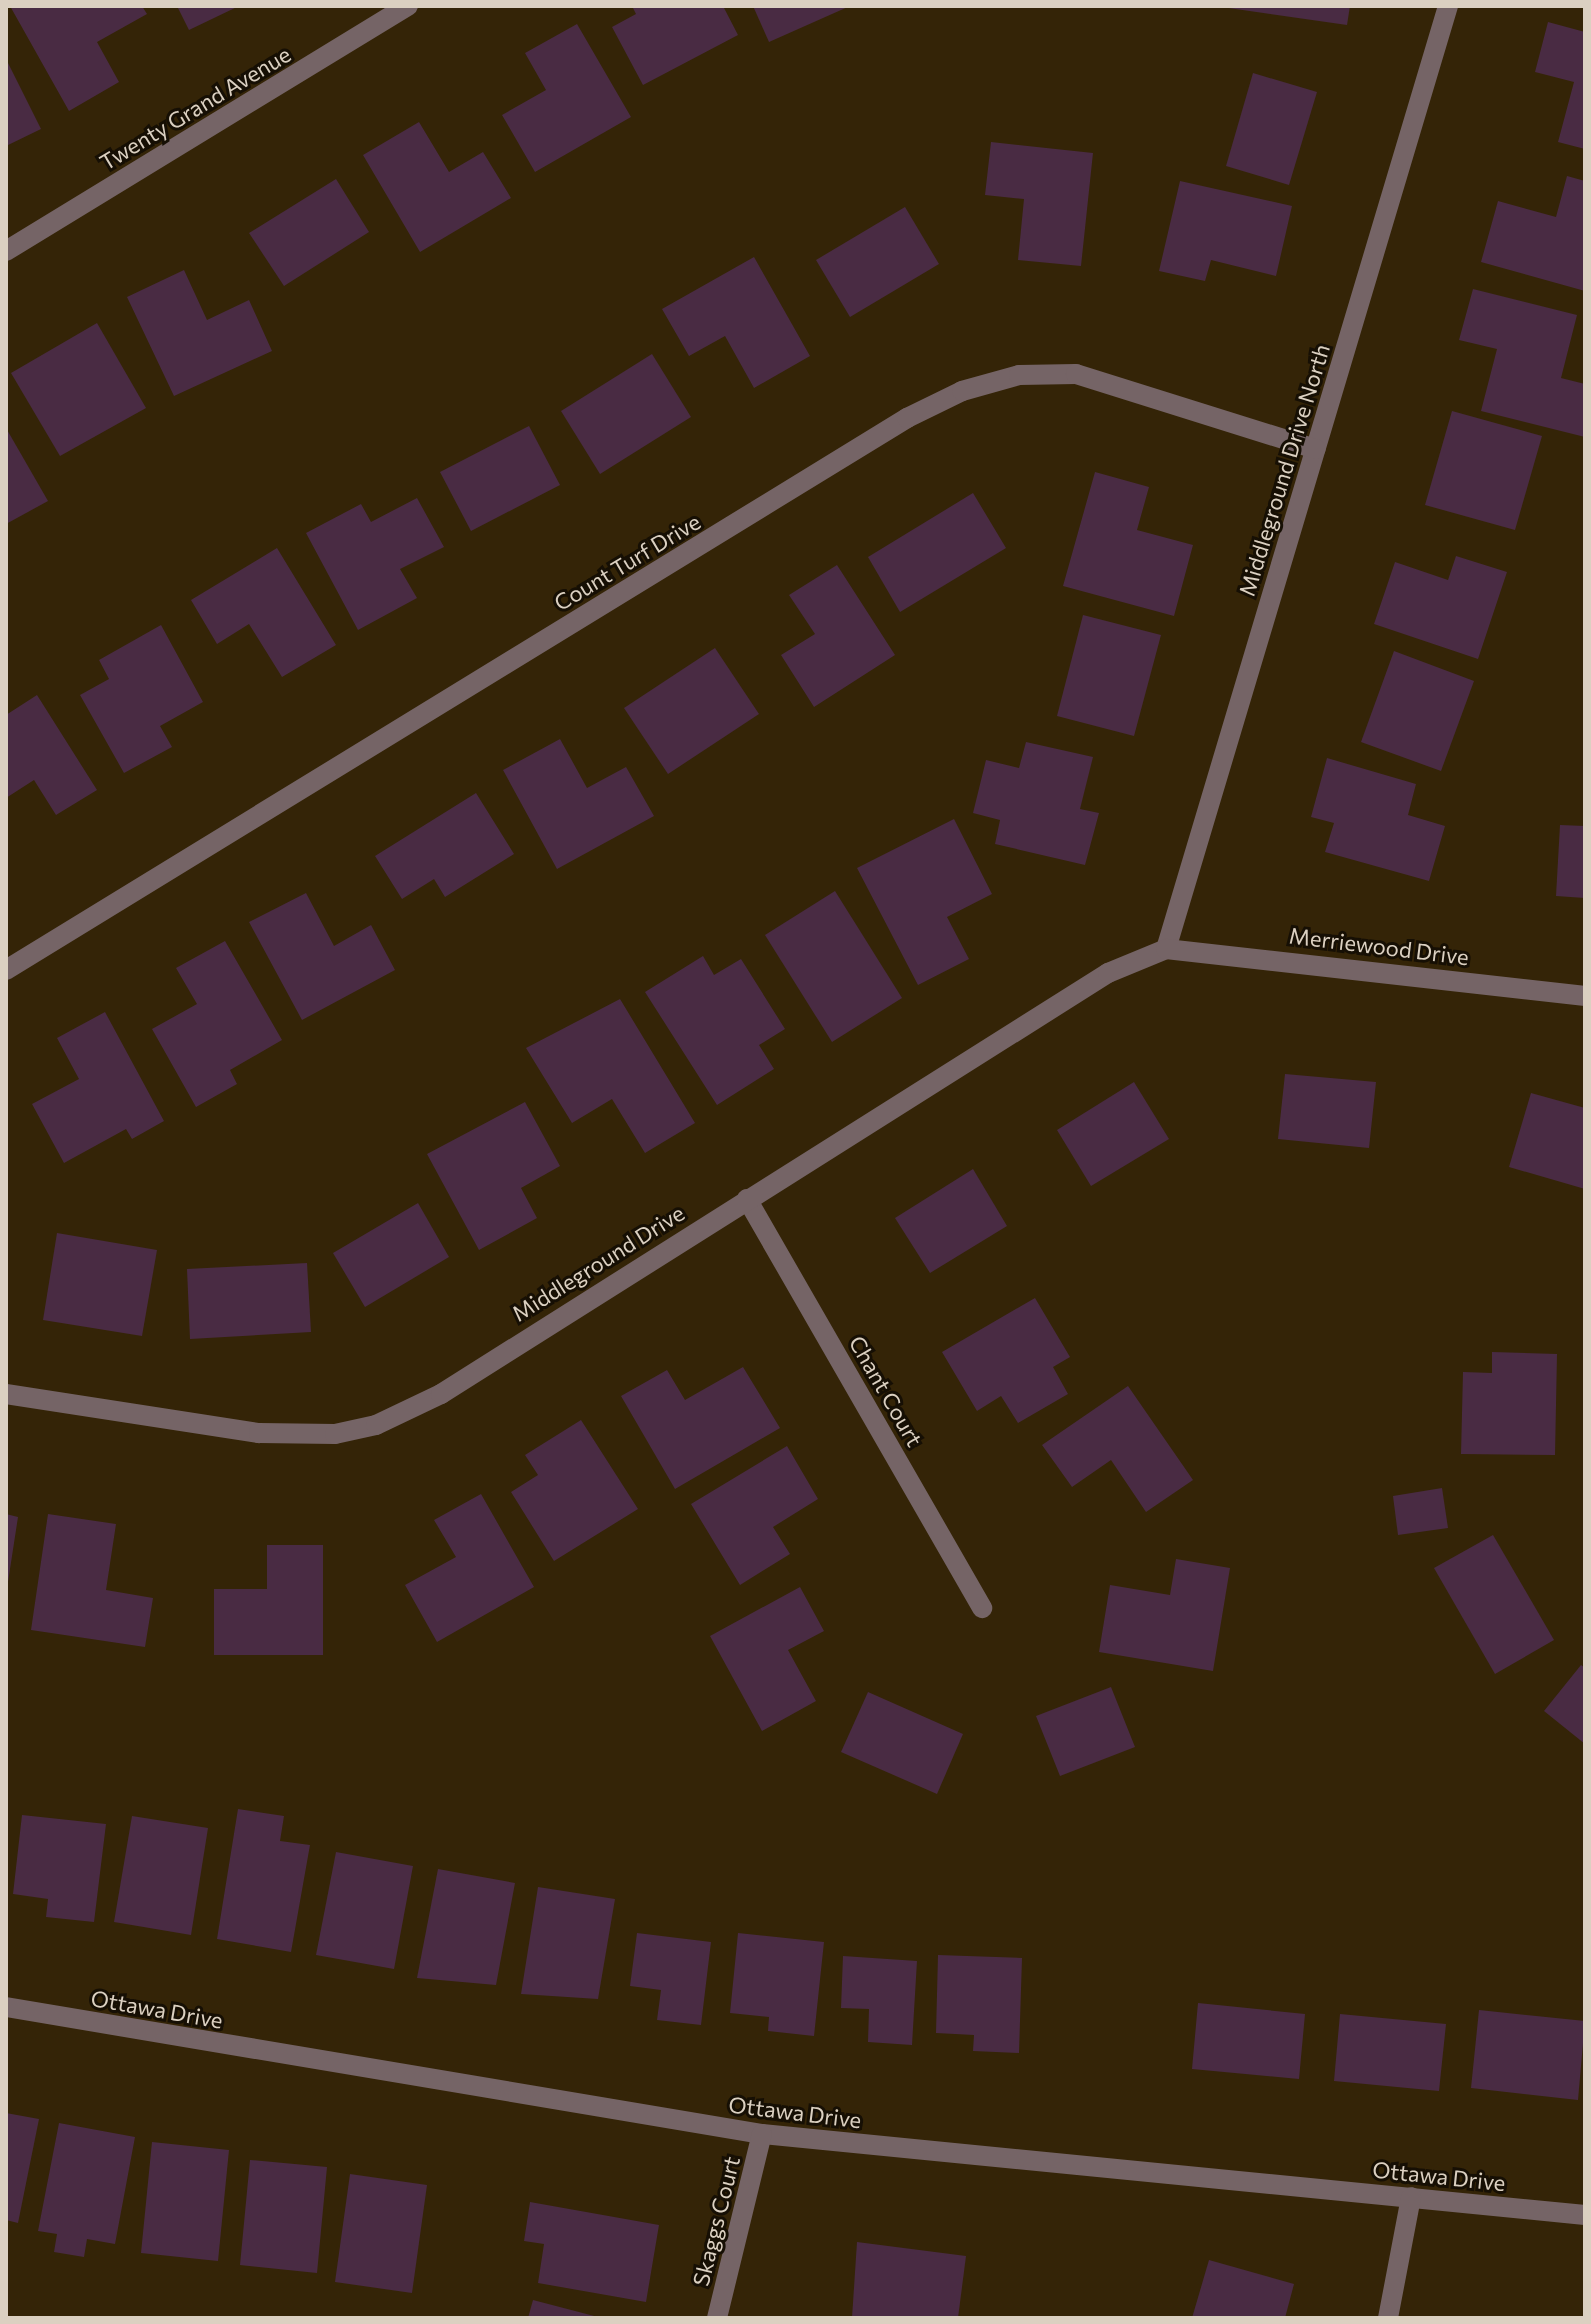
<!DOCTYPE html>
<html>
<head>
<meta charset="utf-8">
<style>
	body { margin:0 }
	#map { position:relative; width:1591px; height:2324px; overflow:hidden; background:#342407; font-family:Commissioner,sans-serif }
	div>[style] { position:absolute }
	.building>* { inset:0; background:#492b43 }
	.minor>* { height:20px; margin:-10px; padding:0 10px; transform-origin:10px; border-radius:10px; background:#756466 }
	span { translate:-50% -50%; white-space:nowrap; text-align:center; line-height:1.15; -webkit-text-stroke:6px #160f04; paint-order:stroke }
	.street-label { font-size:22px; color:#dbd0c1 }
	.frame { position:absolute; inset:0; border:8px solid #dbd0c1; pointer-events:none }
</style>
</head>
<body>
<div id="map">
	<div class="building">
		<div style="clip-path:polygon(10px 6px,142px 6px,147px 14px,97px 42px,119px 82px,69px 111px)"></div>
		<div style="clip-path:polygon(177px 6px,239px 6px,189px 30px)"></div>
		<div style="clip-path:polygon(632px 6px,723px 6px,738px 35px,643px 85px,612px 27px,636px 14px)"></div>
		<div style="clip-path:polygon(753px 6px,850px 6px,769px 42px)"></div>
		<div style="clip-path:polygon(1215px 6px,1350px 6px,1347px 25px)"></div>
		<div style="clip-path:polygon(1548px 22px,1585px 32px,1585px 149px,1558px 142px,1574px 82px,1535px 72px)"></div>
		<div style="clip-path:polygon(577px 24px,631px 117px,535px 172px,502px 115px,546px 90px,525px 53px)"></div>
		<div style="clip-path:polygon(6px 59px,41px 129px,6px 146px)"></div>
		<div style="clip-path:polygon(1253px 73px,1317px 92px,1289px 185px,1226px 166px)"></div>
		<div style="clip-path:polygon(419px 122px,449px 172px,483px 152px,511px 198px,420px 252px,363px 155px)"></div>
		<div style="clip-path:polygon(991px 142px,1093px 153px,1081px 266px,1018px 260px,1024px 199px,985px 195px)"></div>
		<div style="clip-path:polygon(1567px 176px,1585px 181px,1585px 291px,1481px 262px,1498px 201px,1556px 217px)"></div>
		<div style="clip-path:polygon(336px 179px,369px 232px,284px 286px,249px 233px)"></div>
		<div style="clip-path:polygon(1180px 181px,1292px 206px,1276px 276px,1211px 260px,1205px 281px,1159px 271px)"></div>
		<div style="clip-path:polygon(905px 207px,939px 264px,850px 317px,816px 260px)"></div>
		<div style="clip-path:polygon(754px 257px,810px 356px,754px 388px,725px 336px,689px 356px,662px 309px)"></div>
		<div style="clip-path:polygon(184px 270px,207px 320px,249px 300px,272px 351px,174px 396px,127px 297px)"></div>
		<div style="clip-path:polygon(1473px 289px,1577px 315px,1561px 378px,1585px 384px,1585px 437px,1481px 411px,1497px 349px,1459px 340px)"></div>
		<div style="clip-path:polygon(97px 323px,146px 408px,60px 456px,11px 373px)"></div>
		<div style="clip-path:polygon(652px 354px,691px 417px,600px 474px,561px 411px)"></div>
		<div style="clip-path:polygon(1452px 411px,1542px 436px,1515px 530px,1425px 505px)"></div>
		<div style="clip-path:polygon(529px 426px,560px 485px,471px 531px,440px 472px)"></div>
		<div style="clip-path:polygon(6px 428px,48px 501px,6px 524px)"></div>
		<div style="clip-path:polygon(1095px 472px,1149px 487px,1137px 530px,1193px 545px,1174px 616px,1063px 586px)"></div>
		<div style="clip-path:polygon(973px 493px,1006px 548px,900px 612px,868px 557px)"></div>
		<div style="clip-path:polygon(417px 498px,444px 547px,400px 569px,417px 598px,358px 630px,306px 533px,361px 504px,371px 522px)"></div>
		<div style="clip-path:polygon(277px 548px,336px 645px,282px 677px,249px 624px,217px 644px,191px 600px)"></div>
		<div style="clip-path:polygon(1456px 556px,1507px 572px,1478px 659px,1374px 624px,1395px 562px,1448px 580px)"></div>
		<div style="clip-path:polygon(837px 565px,895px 655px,814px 707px,781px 655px,815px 634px,789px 595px)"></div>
		<div style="clip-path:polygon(1083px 615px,1161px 635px,1134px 736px,1057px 716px)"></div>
		<div style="clip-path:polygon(161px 625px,203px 702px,160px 726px,172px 747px,124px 773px,80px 695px,109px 679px,99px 660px)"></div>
		<div style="clip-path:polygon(715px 648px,759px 714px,668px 774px,624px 708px)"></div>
		<div style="clip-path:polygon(1394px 651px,1474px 681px,1441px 771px,1361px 742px)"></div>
		<div style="clip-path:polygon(37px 695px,97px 790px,56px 815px,34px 780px,6px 798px,6px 715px)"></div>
		<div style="clip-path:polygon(560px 739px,587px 788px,626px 767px,654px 816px,557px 869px,503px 770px)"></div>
		<div style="clip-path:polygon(1026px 742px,1093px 757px,1080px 809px,1099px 813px,1085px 865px,995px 844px,1000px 820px,973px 813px,986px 760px,1019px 768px)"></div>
		<div style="clip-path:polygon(1327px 758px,1416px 784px,1408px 815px,1445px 826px,1429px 881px,1325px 852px,1334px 823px,1311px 817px)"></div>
		<div style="clip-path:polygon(476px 793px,514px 854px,445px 897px,434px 879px,402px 899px,375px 856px)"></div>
		<div style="clip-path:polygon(954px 819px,992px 894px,947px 917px,969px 959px,918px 985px,857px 868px)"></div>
		<div style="clip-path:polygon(1560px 825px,1585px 826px,1585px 898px,1556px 896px)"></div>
		<div style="clip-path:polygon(835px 891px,902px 998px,832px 1042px,765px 935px)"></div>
		<div style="clip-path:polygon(306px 893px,334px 946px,371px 925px,395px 970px,302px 1020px,249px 922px)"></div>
		<div style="clip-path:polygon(225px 941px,282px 1040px,230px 1070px,237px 1084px,196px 1107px,152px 1029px,197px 1004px,176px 968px)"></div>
		<div style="clip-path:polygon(703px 956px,714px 975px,741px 959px,785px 1029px,759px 1045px,774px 1069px,717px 1105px,645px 992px)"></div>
		<div style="clip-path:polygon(620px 999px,695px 1123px,645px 1153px,612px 1099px,572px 1123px,526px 1048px)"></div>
		<div style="clip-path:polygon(105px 1012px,164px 1121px,132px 1139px,126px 1129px,64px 1163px,32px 1104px,79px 1079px,57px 1038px)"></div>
		<div style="clip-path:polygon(1285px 1074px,1376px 1082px,1369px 1148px,1278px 1139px)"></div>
		<div style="clip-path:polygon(1134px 1082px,1169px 1139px,1091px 1186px,1057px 1130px)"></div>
		<div style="clip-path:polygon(1531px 1093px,1585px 1108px,1585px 1189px,1509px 1167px)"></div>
		<div style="clip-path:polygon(525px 1102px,560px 1166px,521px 1188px,537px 1218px,479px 1250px,427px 1154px)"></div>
		<div style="clip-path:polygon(973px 1169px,1007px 1226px,930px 1273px,895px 1218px)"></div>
		<div style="clip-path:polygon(418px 1203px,449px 1257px,365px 1307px,333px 1253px)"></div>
		<div style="clip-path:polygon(57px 1233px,157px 1250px,142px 1336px,43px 1320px)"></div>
		<div style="clip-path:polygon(307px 1263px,311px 1332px,190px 1339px,187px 1269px)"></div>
		<div style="clip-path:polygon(1035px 1298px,1070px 1357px,1053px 1367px,1068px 1394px,1018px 1423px,1001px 1396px,977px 1411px,942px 1352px)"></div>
		<div style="clip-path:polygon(1492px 1352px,1557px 1354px,1555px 1455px,1461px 1454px,1463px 1372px,1492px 1373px)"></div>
		<div style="clip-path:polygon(743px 1367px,780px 1428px,675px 1489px,621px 1396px,667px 1370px,685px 1400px)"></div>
		<div style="clip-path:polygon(1128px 1386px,1193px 1480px,1146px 1512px,1111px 1460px,1072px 1487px,1042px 1445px)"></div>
		<div style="clip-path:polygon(581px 1420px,638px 1509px,554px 1561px,511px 1492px,538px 1475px,525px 1455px)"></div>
		<div style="clip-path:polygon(787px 1446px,818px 1499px,773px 1527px,790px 1554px,740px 1585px,691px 1504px)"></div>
		<div style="clip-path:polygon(1442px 1488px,1448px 1528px,1398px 1535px,1393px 1496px)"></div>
		<div style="clip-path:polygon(481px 1494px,534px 1587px,437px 1642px,405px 1585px,456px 1557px,434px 1520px)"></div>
		<div style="clip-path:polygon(6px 1514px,18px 1517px,8px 1582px,6px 1582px)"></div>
		<div style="clip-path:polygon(48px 1514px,116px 1524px,106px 1590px,153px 1598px,145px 1647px,31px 1630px)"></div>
		<div style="clip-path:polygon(1493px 1535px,1554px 1640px,1495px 1674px,1434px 1568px)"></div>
		<div style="clip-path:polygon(267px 1545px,323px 1545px,323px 1655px,214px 1655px,214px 1589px,267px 1589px)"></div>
		<div style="clip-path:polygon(1176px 1559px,1230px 1568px,1213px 1671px,1099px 1652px,1110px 1585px,1170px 1595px)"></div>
		<div style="clip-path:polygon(800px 1587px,824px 1631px,788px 1650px,816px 1701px,762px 1731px,710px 1636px)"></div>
		<div style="clip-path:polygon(1581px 1665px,1585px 1668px,1585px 1744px,1544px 1711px)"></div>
		<div style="clip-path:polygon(1111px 1687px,1135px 1747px,1060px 1776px,1036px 1716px)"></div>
		<div style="clip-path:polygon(868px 1692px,963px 1734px,937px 1794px,841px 1752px)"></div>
		<div style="clip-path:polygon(238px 1809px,284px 1816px,280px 1841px,310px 1845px,291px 1952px,217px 1939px)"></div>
		<div style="clip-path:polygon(22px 1815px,106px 1824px,94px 1922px,46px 1917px,48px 1899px,13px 1894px)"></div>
		<div style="clip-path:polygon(132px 1816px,208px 1828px,191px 1935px,114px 1922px)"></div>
		<div style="clip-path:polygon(336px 1852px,413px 1866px,394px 1969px,316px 1955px)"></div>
		<div style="clip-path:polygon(438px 1869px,515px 1883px,496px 1985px,417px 1978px)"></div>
		<div style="clip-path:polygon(538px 1887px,615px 1899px,598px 1999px,521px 1994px)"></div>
		<div style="clip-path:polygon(637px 1933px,711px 1942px,701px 2025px,657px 2020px,661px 1990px,630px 1986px)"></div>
		<div style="clip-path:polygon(738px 1933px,824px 1942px,814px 2036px,768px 2031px,769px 2017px,730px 2013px)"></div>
		<div style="clip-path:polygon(938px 1955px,1022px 1958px,1019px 2053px,973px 2051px,974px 2035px,936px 2033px)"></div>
		<div style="clip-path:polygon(843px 1956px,917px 1961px,912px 2045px,868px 2042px,869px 2009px,841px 2008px)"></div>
		<div style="clip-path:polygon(1198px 2003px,1305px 2014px,1299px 2079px,1192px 2069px)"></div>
		<div style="clip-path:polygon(1479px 2010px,1585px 2021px,1578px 2100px,1471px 2088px)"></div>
		<div style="clip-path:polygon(1340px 2014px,1446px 2024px,1439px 2091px,1334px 2081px)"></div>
		<div style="clip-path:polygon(6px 2113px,39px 2119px,18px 2223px,6px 2220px)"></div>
		<div style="clip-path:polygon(59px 2123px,135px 2137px,115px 2244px,87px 2239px,84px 2257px,54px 2252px,57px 2234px,38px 2231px)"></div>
		<div style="clip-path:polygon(152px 2142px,229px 2150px,218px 2261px,141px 2253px)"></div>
		<div style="clip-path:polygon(250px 2160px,327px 2167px,317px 2273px,240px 2265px)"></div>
		<div style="clip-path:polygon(350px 2174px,427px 2185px,412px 2293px,335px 2282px)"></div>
		<div style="clip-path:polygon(530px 2202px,659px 2225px,646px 2302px,538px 2283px,544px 2244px,524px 2241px)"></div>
		<div style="clip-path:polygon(857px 2242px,966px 2256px,958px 2318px,852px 2318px)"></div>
		<div style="clip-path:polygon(1209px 2260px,1294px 2284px,1285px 2318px,1192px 2318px)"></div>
		<div style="clip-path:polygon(533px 2300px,598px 2317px,598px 2318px,528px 2318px)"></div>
	</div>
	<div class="minor">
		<div style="left:6px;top:251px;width:471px;rotate:-31.4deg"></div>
		<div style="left:1166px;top:949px;width:984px;rotate:-73.35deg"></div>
		<div style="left:6px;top:970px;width:1057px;rotate:-31.49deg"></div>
		<div style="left:907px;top:418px;width:61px;rotate:-26.1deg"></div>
		<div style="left:962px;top:391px;width:59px;rotate:-15.7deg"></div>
		<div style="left:1019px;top:375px;width:57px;rotate:-1deg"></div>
		<div style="left:1076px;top:374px;width:251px;rotate:17.4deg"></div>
		<div style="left:747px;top:1199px;width:472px;rotate:60.1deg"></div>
		<div style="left:6px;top:1394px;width:256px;rotate:8.8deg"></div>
		<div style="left:259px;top:1433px;width:76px;rotate:0.8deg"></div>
		<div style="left:335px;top:1434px;width:42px;rotate:-12.4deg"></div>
		<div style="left:376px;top:1425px;width:72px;rotate:-25.5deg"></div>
		<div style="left:441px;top:1394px;width:789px;rotate:-32.26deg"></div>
		<div style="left:1108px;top:973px;width:63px;rotate:-22.5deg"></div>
		<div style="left:1166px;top:949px;width:422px;rotate:6.4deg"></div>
		<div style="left:6px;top:2007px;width:767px;rotate:9.54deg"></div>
		<div style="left:762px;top:2134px;width:827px;rotate:5.62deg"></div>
		<div style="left:717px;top:2318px;width:189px;rotate:-76.3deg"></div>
		<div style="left:1388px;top:2318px;width:123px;rotate:-79.2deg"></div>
	</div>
	<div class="street-label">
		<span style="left:195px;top:108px;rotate:-31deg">Twenty Grand Avenue</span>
		<span style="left:1284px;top:470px;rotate:-73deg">Middleground Drive North</span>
		<span style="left:627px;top:562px;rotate:-31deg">Count Turf Drive</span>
		<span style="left:1379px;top:946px;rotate:7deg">Merriewood Drive</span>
		<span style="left:598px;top:1263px;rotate:-32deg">Middleground Drive</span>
		<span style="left:886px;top:1391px;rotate:60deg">Chant Court</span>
		<span style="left:157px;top:2009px;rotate:10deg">Ottawa Drive</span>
		<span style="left:795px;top:2112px;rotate:7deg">Ottawa Drive</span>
		<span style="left:1439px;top:2176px;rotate:6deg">Ottawa Drive</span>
		<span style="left:716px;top:2221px;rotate:-76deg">Skaggs Court</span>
	</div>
	<div class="frame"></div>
</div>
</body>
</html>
